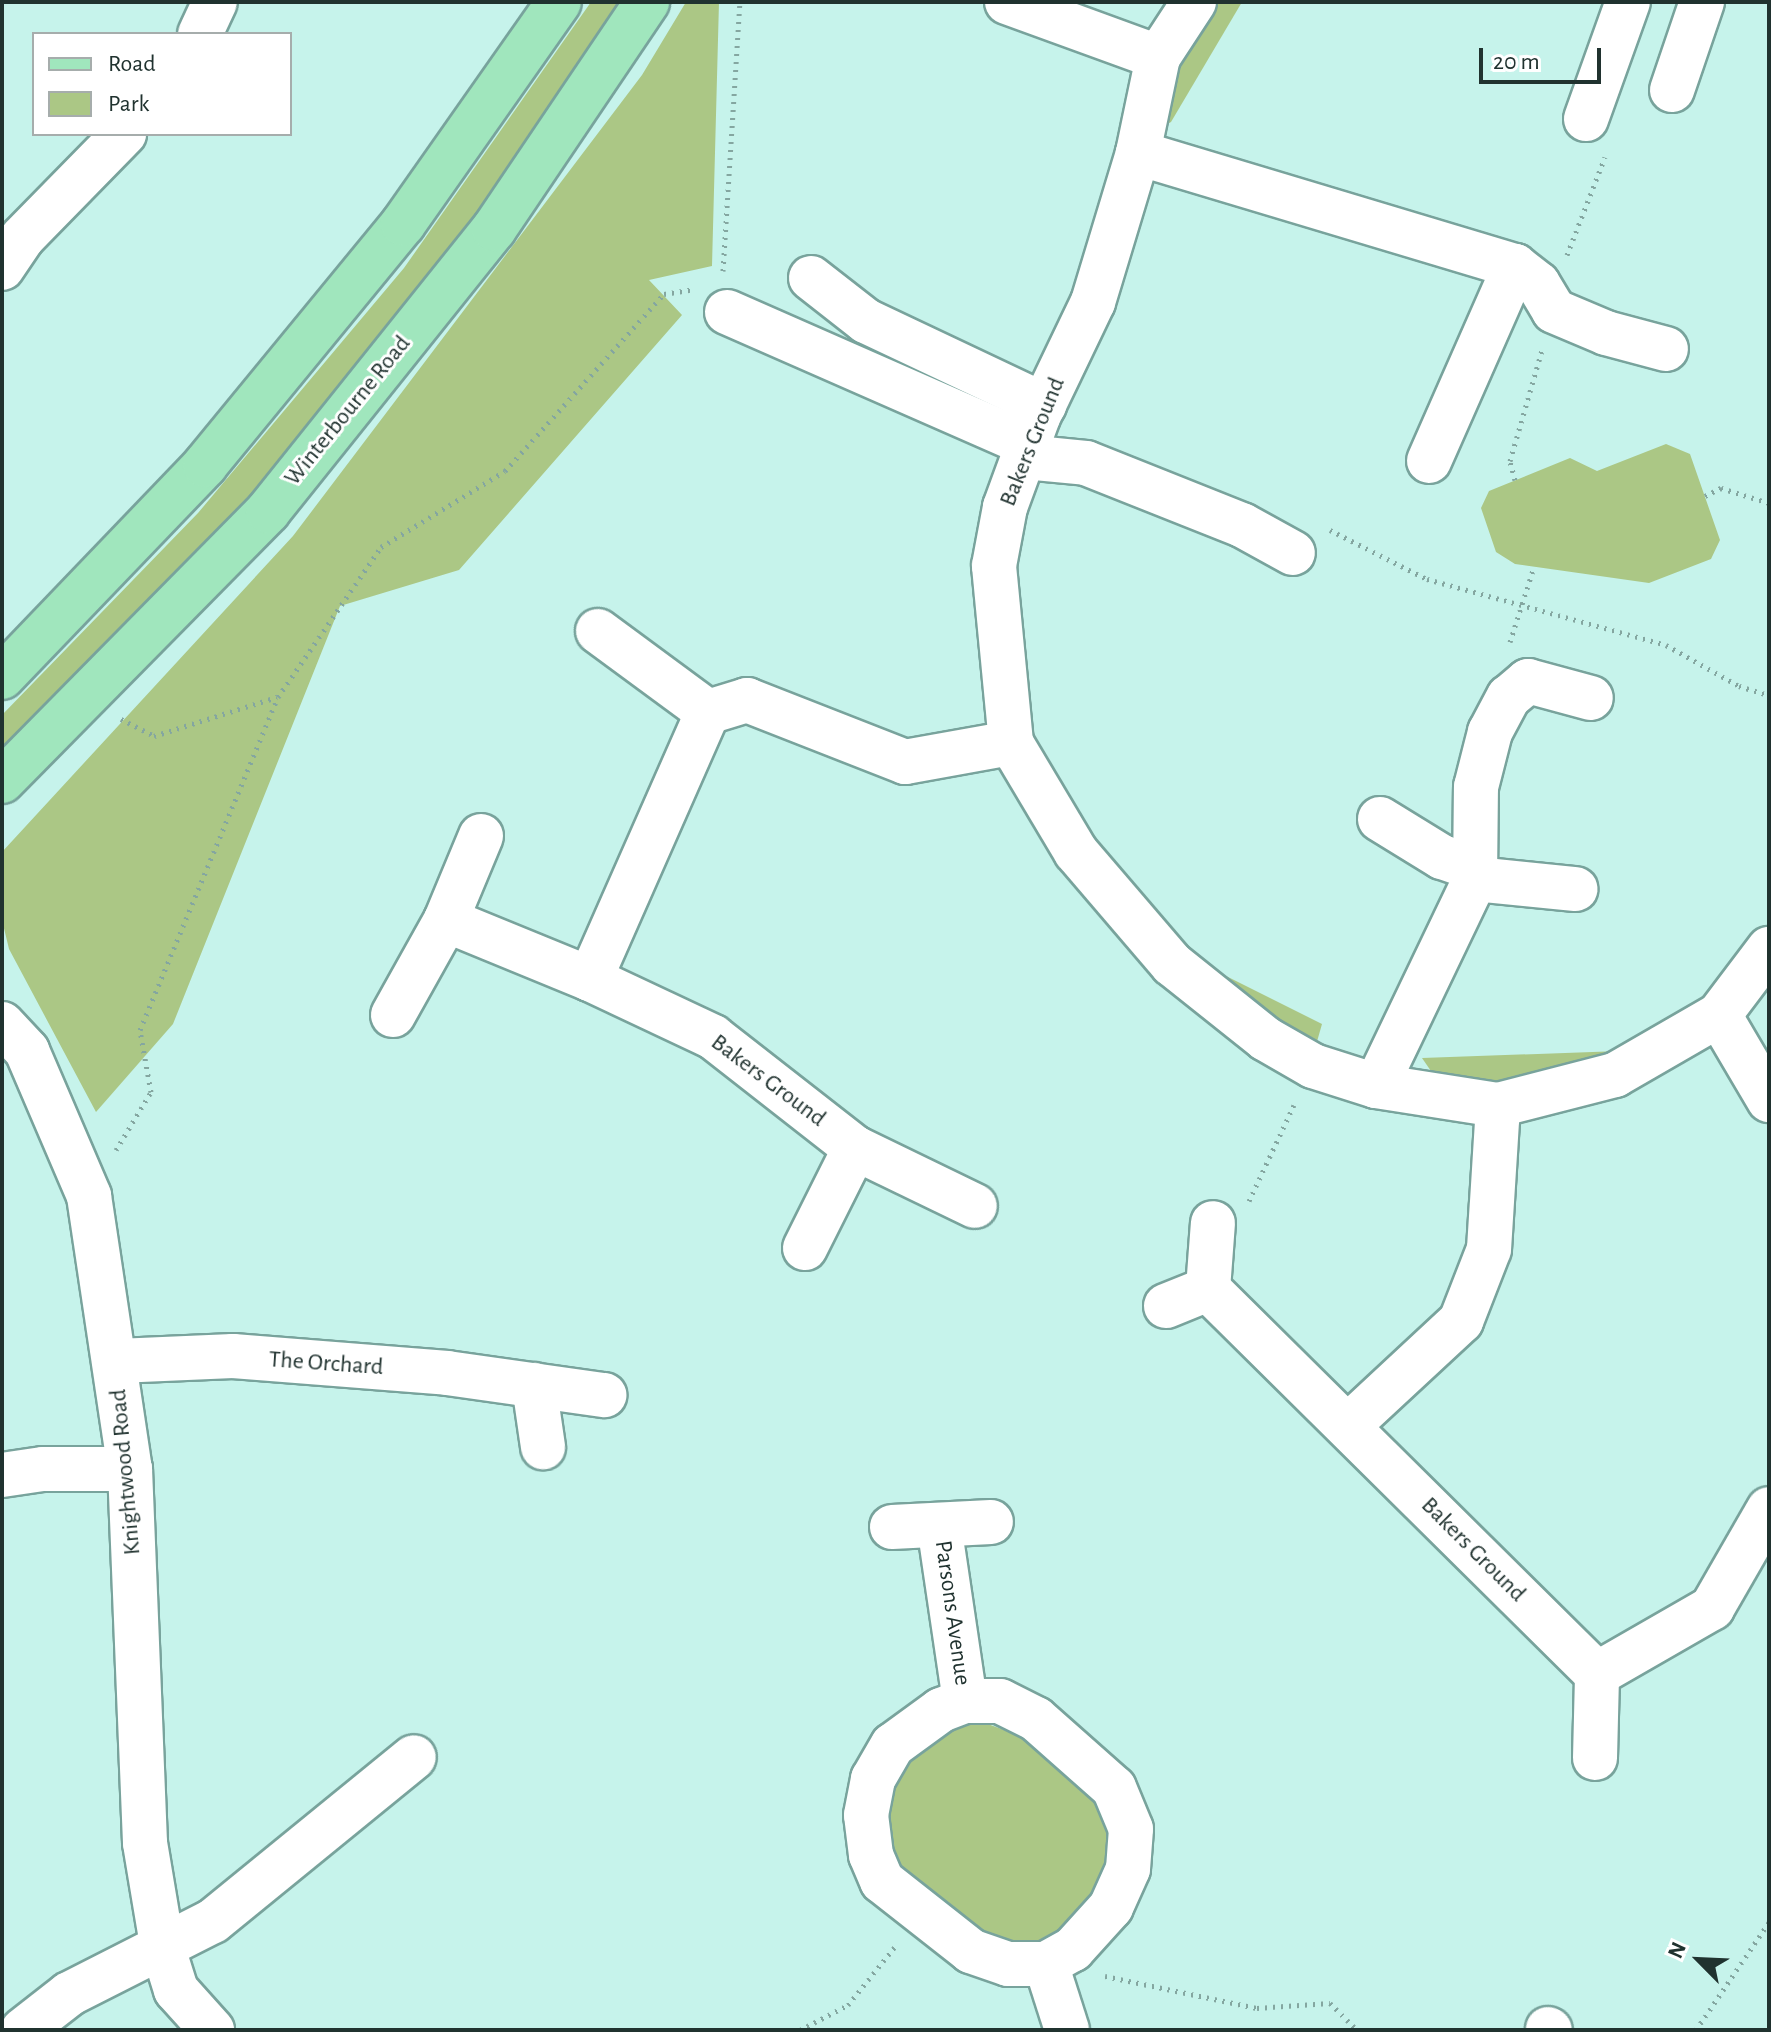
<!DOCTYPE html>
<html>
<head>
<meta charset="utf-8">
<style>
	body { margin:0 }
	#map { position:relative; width:1771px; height:2032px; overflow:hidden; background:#c6f3eb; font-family:"Alegreya Sans",sans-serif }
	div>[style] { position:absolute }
	.green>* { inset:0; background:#abc785 }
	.path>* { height:5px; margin-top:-2.5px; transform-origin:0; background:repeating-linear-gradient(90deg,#84a6a0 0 2px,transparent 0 8px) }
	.roads { filter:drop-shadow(2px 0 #78a39c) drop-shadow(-2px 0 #78a39c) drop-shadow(0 2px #78a39c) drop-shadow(0 -2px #78a39c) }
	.minor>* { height:44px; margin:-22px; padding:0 22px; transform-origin:22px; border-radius:22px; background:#fff }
	.major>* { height:44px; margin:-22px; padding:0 22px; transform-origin:22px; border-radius:22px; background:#a0e6bd }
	span { translate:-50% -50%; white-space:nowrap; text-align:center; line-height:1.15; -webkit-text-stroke:6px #fff; paint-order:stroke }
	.street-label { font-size:24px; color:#20322f }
	.frame { position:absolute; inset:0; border:4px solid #20322f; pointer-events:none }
	.legend { position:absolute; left:32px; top:32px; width:260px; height:104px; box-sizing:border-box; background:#fff; border:2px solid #a6adac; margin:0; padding:10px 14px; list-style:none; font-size:24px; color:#20322f }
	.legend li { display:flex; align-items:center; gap:16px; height:40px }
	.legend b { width:40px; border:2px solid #a6adac }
	.north { position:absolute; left:1659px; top:1920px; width:80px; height:80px; -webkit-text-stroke:6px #fff; paint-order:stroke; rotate:294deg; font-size:22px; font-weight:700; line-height:32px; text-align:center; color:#20322f }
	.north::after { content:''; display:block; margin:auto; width:28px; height:36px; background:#20322f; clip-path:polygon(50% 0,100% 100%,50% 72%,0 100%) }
	.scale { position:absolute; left:1479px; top:48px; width:122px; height:36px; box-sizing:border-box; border:4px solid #20322f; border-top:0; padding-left:10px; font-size:24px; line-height:28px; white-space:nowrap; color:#20322f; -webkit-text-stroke:6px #fff; paint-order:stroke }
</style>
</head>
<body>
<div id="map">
	<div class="green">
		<div style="clip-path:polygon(591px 2px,622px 2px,468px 226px,357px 368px,227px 524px,2px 751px,2px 715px,198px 513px,404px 268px)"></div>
		<div style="clip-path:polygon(686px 2px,719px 2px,712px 266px,649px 280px,682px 315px,459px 570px,340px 606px,173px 1024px,96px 1112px,9px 949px,2px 920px,2px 852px,293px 536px,642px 75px)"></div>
		<div style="clip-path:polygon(1216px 2px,1242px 2px,1171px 122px,1162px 127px,1162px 99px,1191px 34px)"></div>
		<div style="clip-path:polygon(1666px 444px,1690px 454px,1720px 540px,1711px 559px,1649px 583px,1515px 564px,1496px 552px,1481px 508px,1489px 491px,1570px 458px,1597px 471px)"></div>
		<div style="clip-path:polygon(1206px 966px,1322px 1024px,1316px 1045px,1309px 1045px)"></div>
		<div style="clip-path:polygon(1620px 1051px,1516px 1082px,1466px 1082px,1433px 1074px,1422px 1058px)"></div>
		<div style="clip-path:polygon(952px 1723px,985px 1723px,1021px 1736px,1090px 1792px,1106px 1821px,1108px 1861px,1096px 1898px,1067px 1928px,1038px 1941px,1004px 1944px,971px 1936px,902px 1877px,880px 1822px,897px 1761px)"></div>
	</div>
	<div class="path">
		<div style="left:1567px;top:255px;width:105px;rotate:-68.8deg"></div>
		<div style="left:723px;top:271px;width:270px;rotate:-86.4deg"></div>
		<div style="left:1515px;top:480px;width:20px;rotate:-105deg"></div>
		<div style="left:1510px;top:461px;width:116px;rotate:-73.9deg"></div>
		<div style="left:1705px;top:496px;width:18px;rotate:-27deg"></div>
		<div style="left:1721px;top:488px;width:50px;rotate:17.4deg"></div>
		<div style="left:1330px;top:530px;width:109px;rotate:26.8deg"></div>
		<div style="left:1427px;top:579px;width:248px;rotate:15.4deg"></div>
		<div style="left:1666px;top:645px;width:84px;rotate:29.3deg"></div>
		<div style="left:1739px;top:686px;width:31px;rotate:17deg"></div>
		<div style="left:1510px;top:642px;width:79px;rotate:-72.3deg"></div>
		<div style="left:121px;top:719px;width:37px;rotate:27deg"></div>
		<div style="left:154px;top:736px;width:129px;rotate:-17.6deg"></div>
		<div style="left:116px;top:1150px;width:68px;rotate:-58.9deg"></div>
		<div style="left:151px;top:1092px;width:63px;rotate:-100.1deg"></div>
		<div style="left:140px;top:1030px;width:360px;rotate:-67.5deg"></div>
		<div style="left:278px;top:697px;width:182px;rotate:-55.5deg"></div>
		<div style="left:381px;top:547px;width:145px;rotate:-31.5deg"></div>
		<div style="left:505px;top:471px;width:238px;rotate:-48.1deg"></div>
		<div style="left:664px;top:294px;width:30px;rotate:-9deg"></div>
		<div style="left:1249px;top:1201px;width:106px;rotate:-64.9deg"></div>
		<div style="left:1105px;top:1976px;width:155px;rotate:11.9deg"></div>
		<div style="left:1257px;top:2008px;width:73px;rotate:-3.9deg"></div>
		<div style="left:1330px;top:2003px;width:38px;rotate:45deg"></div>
		<div style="left:800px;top:2030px;width:54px;rotate:-27.5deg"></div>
		<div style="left:848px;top:2005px;width:78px;rotate:-51.2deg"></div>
		<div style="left:1696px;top:2030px;width:130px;rotate:-55.9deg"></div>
	</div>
	<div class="roads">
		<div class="minor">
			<div style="left:1007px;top:2px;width:161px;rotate:20deg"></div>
			<div style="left:1194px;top:2px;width:66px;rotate:123.2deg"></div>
			<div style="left:1158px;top:57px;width:98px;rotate:101.8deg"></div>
			<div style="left:1138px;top:153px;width:156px;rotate:106.8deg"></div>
			<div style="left:1093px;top:302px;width:127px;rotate:115.6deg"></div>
			<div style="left:1038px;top:417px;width:96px;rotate:110.1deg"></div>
			<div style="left:1005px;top:507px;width:60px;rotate:100.6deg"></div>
			<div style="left:994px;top:566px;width:178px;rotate:84.5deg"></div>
			<div style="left:1011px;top:743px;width:127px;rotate:59.2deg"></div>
			<div style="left:1076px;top:852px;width:148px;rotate:49.4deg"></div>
			<div style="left:1172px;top:964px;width:120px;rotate:38.6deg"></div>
			<div style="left:1266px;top:1039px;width:54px;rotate:29.9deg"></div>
			<div style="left:1313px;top:1066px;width:66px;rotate:17.6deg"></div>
			<div style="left:1376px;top:1086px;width:123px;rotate:8.9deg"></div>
			<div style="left:1498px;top:1105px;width:121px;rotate:-14.4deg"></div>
			<div style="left:1615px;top:1075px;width:120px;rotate:-30deg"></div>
			<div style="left:1719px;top:1015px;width:83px;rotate:-52.9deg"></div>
			<div style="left:200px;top:34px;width:35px;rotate:-65deg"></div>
			<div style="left:1672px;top:90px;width:93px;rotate:-71.2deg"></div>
			<div style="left:1586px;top:119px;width:124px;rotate:-70.3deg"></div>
			<div style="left:1138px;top:153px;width:394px;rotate:16.7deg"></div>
			<div style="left:1515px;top:266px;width:213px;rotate:113.8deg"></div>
			<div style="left:1515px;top:266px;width:29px;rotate:38deg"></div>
			<div style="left:1538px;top:284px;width:31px;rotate:59deg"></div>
			<div style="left:1554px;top:311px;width:56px;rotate:22.9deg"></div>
			<div style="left:1606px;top:333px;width:62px;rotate:14.9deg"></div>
			<div style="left:2px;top:268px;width:36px;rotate:-56deg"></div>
			<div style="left:22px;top:238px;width:146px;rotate:-45.6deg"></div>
			<div style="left:811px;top:278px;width:70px;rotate:38deg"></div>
			<div style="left:866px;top:321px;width:197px;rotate:25.3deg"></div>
			<div style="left:727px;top:312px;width:331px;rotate:23.7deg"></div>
			<div style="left:1025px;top:457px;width:61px;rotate:5.6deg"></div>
			<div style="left:1086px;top:463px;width:168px;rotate:21.7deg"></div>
			<div style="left:1242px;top:525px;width:58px;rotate:28.8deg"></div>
			<div style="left:598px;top:631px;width:137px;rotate:36.4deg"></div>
			<div style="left:1380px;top:819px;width:73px;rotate:31.5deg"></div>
			<div style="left:1442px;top:857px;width:34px;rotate:19deg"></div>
			<div style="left:1475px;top:879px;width:101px;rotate:5.7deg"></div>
			<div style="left:446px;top:920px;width:156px;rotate:22.3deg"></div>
			<div style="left:590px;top:979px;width:136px;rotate:25.2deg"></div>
			<div style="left:713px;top:1037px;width:180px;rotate:38deg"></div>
			<div style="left:590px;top:979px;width:292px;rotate:-66.2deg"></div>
			<div style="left:708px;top:712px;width:41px;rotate:-17.1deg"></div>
			<div style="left:747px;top:700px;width:170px;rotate:21.4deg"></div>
			<div style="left:905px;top:762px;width:108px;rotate:-10.2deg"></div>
			<div style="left:393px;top:1015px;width:109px;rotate:-60.8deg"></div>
			<div style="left:446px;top:920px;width:91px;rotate:-67.4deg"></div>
			<div style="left:1719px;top:1015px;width:99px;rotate:59.5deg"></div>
			<div style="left:2px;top:1024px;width:37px;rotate:47deg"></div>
			<div style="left:27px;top:1051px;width:158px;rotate:66.8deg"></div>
			<div style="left:89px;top:1196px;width:276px;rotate:81.5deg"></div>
			<div style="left:130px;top:1469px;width:374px;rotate:87.7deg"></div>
			<div style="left:145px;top:1843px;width:103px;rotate:80.5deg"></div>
			<div style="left:162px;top:1945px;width:47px;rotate:72.7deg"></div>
			<div style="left:176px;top:1990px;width:54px;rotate:48deg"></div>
			<div style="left:1376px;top:1086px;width:229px;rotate:-64.4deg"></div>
			<div style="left:1475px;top:879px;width:92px;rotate:-89.4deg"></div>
			<div style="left:1476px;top:787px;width:57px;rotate:-75.7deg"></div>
			<div style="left:1490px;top:732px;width:40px;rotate:-62deg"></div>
			<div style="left:1509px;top:697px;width:25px;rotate:-40deg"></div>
			<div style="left:1528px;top:681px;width:65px;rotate:15.1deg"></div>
			<div style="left:805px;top:1248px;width:112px;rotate:-63.4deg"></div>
			<div style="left:855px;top:1148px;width:133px;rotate:25.8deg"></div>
			<div style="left:1208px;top:1289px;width:547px;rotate:44.7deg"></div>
			<div style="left:1166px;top:1306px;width:45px;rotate:-22deg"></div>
			<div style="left:1208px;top:1289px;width:66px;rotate:-85.7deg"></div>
			<div style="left:117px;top:1361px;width:116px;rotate:-2.5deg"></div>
			<div style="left:233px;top:1356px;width:215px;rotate:4.5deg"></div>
			<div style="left:447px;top:1373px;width:159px;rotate:8deg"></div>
			<div style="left:534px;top:1385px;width:63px;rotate:81.7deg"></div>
			<div style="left:1349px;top:1425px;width:153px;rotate:-42.9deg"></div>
			<div style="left:1461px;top:1321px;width:77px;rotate:-68.7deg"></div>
			<div style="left:1489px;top:1249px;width:144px;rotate:-86.4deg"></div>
			<div style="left:2px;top:1475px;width:41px;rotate:-8.3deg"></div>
			<div style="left:43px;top:1469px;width:87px"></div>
			<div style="left:939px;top:1525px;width:178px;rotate:81.6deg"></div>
			<div style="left:892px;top:1527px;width:99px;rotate:-2.9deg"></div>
			<div style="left:965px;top:1701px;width:35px"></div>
			<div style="left:1000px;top:1701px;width:40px;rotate:26.6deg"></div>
			<div style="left:1036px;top:1719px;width:104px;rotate:41.5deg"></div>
			<div style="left:1114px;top:1788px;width:44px;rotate:67.5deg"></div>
			<div style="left:1131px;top:1829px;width:40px;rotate:94.3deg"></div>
			<div style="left:1128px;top:1869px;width:42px;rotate:114.1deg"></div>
			<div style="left:1111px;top:1907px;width:57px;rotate:132.1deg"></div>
			<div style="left:1073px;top:1949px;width:31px;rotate:151deg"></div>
			<div style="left:1046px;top:1964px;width:38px;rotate:180deg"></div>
			<div style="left:1008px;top:1964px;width:39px;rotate:-161deg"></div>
			<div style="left:971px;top:1951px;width:113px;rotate:-141.8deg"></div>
			<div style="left:882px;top:1881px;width:28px;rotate:-113deg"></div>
			<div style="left:871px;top:1855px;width:40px;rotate:-97.1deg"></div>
			<div style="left:866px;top:1815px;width:37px;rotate:-79deg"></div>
			<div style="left:873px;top:1779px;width:39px;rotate:-60deg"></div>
			<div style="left:893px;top:1745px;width:59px;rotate:-36.1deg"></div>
			<div style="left:941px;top:1710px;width:26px;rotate:-21deg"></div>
			<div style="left:1595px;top:1758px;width:84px;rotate:-88.6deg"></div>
			<div style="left:1597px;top:1674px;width:133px;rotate:-29.9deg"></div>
			<div style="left:1712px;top:1608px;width:114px;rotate:-60.1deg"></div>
			<div style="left:1046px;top:1964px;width:69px;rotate:72.3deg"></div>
			<div style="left:1548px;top:2029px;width:2px;rotate:27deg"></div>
			<div style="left:23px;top:2030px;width:58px;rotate:-38deg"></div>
			<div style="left:69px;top:1994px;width:161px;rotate:-26.9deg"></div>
			<div style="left:213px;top:1921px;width:259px;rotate:-39.2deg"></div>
		</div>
		<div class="major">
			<div style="left:2px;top:677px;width:294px;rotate:-46.2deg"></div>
			<div style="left:205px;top:465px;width:312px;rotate:-50.6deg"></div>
			<div style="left:403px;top:224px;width:271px;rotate:-54.9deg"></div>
			<div style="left:2px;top:781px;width:379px;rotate:-45.4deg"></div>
			<div style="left:268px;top:511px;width:361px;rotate:-51.3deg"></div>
			<div style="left:494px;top:229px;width:274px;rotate:-56deg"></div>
		</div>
	</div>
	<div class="street-label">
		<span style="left:348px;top:411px;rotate:-51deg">Winterbourne Road</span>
		<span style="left:1033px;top:442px;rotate:-68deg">Bakers Ground</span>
		<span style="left:768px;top:1081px;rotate:37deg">Bakers Ground</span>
		<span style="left:326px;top:1364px;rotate:4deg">The Orchard</span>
		<span style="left:126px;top:1472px;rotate:-95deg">Knightwood Road</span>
		<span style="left:1473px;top:1550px;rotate:45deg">Bakers Ground</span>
		<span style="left:952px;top:1613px;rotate:82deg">Parsons Avenue</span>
	</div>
	<div class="frame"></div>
	<ul class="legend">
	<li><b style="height:10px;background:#a0e6bd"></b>Road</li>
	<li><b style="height:22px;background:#abc785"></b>Park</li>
	</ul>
	<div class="north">N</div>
	<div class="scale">20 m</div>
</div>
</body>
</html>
